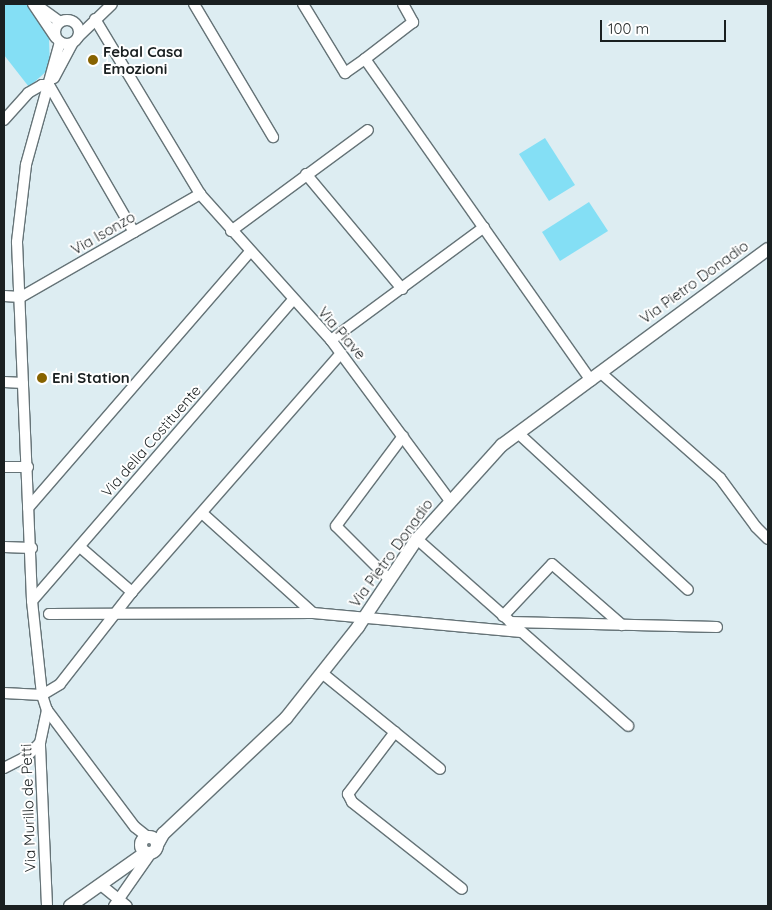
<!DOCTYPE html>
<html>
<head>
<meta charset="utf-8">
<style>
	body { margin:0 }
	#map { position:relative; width:772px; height:910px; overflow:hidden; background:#ddedf2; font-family:Quicksand,sans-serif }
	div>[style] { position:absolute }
	.green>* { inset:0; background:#84dff5 }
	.roads { filter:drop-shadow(1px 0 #657377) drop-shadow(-1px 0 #657377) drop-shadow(0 1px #657377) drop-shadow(0 -1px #657377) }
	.minor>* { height:10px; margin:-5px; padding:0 5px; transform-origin:5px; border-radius:5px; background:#fff }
	.minor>.ring { margin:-5px; padding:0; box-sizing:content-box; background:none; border:10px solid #fff; border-radius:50% }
	.major>* { height:12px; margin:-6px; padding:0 6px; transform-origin:6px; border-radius:6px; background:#fff }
	.major>.ring { margin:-6px; padding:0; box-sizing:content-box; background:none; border:12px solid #fff; border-radius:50% }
	.dots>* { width:14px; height:14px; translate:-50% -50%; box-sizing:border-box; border:2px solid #fff; border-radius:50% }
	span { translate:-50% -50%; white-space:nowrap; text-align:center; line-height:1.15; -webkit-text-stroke:4px #fff; paint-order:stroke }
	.poi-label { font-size:15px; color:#1a2021; font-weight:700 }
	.left { translate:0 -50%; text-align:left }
	.street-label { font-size:15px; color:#1a2021 }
	.frame { position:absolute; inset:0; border:5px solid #1a2021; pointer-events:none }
	.scale { position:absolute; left:600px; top:20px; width:126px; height:22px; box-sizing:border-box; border:2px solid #1a2021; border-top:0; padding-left:6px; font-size:15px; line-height:18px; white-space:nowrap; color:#1a2021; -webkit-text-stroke:4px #fff; paint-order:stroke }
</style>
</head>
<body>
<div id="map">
	<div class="green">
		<div style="clip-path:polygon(4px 4px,29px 4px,49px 38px,50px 68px,29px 87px,4px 55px)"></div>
		<div style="clip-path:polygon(545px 138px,575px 185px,549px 201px,519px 154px)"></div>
		<div style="clip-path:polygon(589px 202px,608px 231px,560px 261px,542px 232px)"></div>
	</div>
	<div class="roads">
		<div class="minor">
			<div style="left:33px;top:4px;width:40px;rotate:56deg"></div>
			<div style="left:194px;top:4px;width:155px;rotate:59.3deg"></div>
			<div style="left:303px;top:4px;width:81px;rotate:58.7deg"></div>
			<div style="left:345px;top:73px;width:24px;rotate:-35deg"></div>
			<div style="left:403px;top:4px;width:21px;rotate:61deg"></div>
			<div style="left:413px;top:22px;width:61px;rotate:142.4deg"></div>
			<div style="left:365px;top:59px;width:393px;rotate:54.9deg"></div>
			<div style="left:38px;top:6px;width:27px;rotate:36deg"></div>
			<div style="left:95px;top:19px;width:204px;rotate:59deg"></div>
			<div style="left:200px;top:194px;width:196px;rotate:48.1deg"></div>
			<div style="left:331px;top:340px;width:200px;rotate:53.5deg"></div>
			<div class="ring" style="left:55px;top:20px;width:14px;height:14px"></div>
			<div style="left:78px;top:37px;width:47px;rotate:-44.1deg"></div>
			<div style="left:60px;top:42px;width:128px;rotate:105.5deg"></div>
			<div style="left:26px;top:165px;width:78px;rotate:96.7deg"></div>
			<div style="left:17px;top:242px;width:359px;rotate:87.6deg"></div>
			<div style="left:32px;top:601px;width:95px;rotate:83.9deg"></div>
			<div style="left:42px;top:695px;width:16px;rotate:72deg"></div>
			<div style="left:47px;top:710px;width:146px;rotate:53.1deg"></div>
			<div style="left:135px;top:827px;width:16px;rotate:38deg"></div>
			<div style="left:54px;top:78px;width:40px;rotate:-62deg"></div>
			<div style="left:49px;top:85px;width:170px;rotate:60deg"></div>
			<div style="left:4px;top:120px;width:36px;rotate:-48deg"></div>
			<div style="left:28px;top:93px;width:16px;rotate:-30deg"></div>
			<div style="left:42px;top:85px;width:7px"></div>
			<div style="left:306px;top:174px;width:150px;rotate:50.1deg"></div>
			<div style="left:231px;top:231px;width:170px;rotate:-36.4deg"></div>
			<div style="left:4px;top:296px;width:17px;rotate:3deg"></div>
			<div style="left:21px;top:297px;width:207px;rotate:-29.9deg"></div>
			<div style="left:331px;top:340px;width:190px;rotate:-36.4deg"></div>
			<div style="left:601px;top:373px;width:159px;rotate:41.4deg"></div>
			<div style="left:720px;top:478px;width:61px;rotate:53.7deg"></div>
			<div style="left:756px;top:527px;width:17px;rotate:45deg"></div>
			<div style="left:4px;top:382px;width:19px;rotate:3deg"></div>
			<div style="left:518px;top:433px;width:231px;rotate:42.7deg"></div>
			<div style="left:4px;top:467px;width:24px"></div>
			<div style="left:28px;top:508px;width:339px;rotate:-49.1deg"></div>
			<div style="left:202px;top:513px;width:149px;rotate:42deg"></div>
			<div style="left:417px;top:539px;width:282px;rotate:41.5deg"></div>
			<div style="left:4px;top:547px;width:28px;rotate:2deg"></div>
			<div style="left:80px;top:547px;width:69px;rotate:40.9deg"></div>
			<div style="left:390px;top:580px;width:76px;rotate:-135deg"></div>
			<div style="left:336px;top:526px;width:112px;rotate:-53.3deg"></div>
			<div style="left:32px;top:601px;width:398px;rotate:-49.1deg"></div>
			<div style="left:49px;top:614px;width:264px;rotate:-0.2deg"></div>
			<div style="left:313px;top:613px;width:209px;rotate:5.2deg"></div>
			<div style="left:503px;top:616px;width:71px;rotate:-46.7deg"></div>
			<div style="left:552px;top:564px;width:93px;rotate:41.1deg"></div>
			<div style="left:510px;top:622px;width:207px;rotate:1.4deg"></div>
			<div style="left:322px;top:673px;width:152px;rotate:39.1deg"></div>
			<div style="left:4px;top:693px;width:38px;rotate:3deg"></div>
			<div style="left:42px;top:695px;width:21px;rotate:-31deg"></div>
			<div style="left:60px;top:684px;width:117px;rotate:-52deg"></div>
			<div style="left:132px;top:592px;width:317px;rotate:-48.8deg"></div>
			<div style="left:395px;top:732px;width:78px;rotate:127.2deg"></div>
			<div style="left:348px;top:794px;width:9px;rotate:63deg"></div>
			<div style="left:352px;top:802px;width:140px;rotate:38.3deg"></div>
			<div style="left:4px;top:768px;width:25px;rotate:-27deg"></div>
			<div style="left:26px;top:757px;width:20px;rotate:-45deg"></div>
			<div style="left:101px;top:885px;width:33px;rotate:39deg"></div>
			<div style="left:47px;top:906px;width:163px;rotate:-92.5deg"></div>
			<div style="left:40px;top:743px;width:34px;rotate:-78deg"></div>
			<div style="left:114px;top:906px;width:65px;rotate:-55.1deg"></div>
		</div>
		<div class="major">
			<div class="ring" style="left:141px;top:837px;width:4px;height:4px"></div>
			<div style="left:157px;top:845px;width:13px;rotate:-61deg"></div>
			<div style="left:163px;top:834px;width:169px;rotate:-43.3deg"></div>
			<div style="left:286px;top:718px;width:116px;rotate:-51.6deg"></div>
			<div style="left:358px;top:627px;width:106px;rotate:-56.2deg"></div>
			<div style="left:417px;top:539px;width:127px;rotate:-47.9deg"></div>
			<div style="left:502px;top:445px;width:330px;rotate:-36.4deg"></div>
			<div style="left:70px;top:906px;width:92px;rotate:-35.2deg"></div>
		</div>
	</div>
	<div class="dots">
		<div style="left:93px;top:60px;background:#876300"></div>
		<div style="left:42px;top:378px;background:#876300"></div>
	</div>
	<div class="poi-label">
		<span class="left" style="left:103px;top:60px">Febal Casa<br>Emozioni</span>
		<span class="left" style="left:52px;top:378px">Eni Station</span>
	</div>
	<div class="street-label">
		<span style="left:103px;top:233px;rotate:-30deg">Via Isonzo</span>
		<span style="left:694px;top:282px;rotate:-36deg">Via Pietro Donadio</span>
		<span style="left:342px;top:333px;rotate:49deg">Via Piave</span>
		<span style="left:151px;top:441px;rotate:-49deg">Via della Costituente</span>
		<span style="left:391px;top:553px;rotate:-54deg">Via Pietro Donadio</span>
		<span style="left:28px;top:808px;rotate:-92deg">Via Murillo de Petti</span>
	</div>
	<div class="frame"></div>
	<div class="scale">100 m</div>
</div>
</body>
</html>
